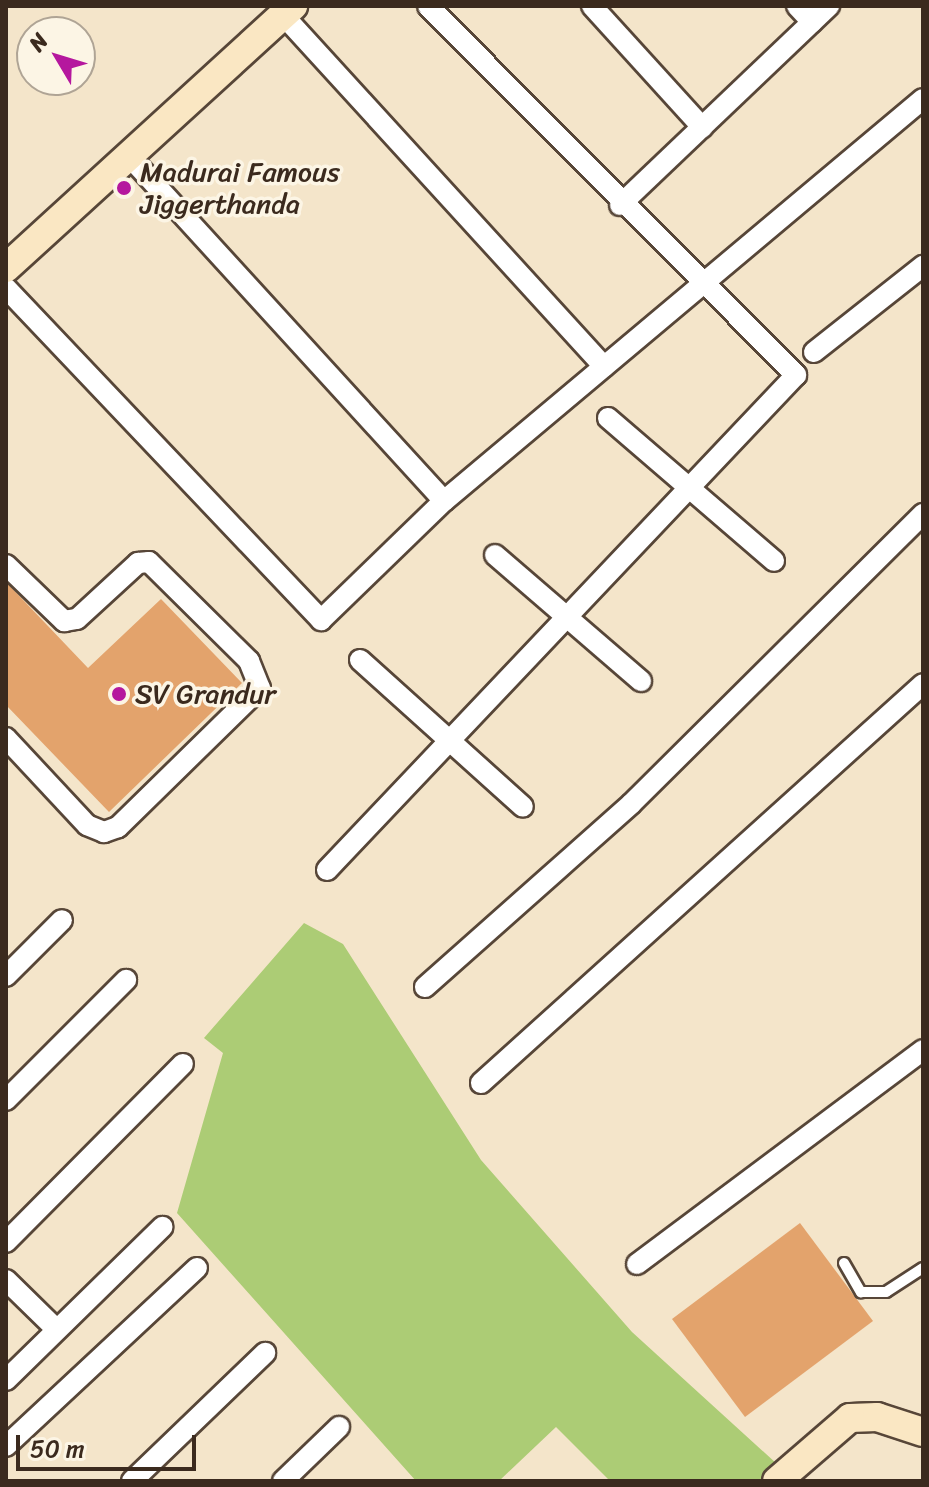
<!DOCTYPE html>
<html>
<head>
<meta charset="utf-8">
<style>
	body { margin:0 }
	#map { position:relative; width:929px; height:1487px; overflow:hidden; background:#f4e5ca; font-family:Sriracha,sans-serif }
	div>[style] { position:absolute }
	.green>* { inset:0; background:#accc75 }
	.building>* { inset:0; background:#e3a36c }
	.roads { filter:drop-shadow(2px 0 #574638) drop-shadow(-2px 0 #574638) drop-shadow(0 2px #574638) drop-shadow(0 -2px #574638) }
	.lane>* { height:10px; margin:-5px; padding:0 5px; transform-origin:5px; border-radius:5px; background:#fff }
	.street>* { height:20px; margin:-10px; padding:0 10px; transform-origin:10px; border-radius:10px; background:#fff }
	.secondary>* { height:28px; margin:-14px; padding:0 14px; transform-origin:14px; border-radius:14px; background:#fae7c3 }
	.dots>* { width:22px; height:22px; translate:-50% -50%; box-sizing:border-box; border:4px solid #fcf5e5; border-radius:50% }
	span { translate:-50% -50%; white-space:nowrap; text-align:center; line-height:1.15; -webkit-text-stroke:7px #fcf5e5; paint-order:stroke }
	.poi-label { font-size:28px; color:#3b2a1e }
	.left { translate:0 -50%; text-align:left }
	.frame { position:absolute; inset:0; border:8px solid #3b2a1e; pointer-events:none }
	.north { position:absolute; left:16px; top:16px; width:80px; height:80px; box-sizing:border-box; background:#fcf5e5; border:2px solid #afa495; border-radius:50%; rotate:308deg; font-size:22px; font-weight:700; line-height:32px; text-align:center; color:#3b2a1e }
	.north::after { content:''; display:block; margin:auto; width:28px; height:36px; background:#b5179e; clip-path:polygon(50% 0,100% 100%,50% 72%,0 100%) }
	.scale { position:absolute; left:16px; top:1435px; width:180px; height:36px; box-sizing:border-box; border:4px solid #3b2a1e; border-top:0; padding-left:10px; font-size:24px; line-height:28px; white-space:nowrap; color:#3b2a1e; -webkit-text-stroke:6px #fcf5e5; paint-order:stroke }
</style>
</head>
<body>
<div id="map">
	<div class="green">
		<div style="clip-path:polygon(304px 923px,343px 944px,481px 1160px,632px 1332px,777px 1464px,759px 1481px,610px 1481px,556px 1427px,499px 1481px,416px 1481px,177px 1213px,223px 1053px,204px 1038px)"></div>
	</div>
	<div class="building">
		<div style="clip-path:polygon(6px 582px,88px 668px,161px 599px,242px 683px,109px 812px,6px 705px)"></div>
		<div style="clip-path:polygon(800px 1223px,873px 1321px,745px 1417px,672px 1319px)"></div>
	</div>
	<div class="roads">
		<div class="lane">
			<div style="left:844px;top:1263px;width:34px;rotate:60deg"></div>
			<div style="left:861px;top:1292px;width:25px"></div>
			<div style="left:886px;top:1292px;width:44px;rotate:-33deg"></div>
		</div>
		<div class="street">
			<div style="left:592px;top:6px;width:164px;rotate:47.7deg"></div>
			<div style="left:797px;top:6px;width:22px;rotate:47deg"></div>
			<div style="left:283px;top:15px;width:476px;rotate:47.6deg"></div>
			<div style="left:129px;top:156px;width:467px;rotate:47.6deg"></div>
			<div style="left:620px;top:205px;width:289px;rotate:-43.6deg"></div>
			<div style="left:6px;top:288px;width:458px;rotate:46.5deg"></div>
			<div style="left:321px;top:620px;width:171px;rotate:-44.1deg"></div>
			<div style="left:444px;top:501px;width:625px;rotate:-40.01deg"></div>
			<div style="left:814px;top:352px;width:139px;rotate:-38.3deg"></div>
			<div style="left:608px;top:418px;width:219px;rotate:40.7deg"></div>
			<div style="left:495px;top:555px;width:193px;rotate:40.8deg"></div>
			<div style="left:6px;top:565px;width:81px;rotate:44deg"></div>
			<div style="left:64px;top:621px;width:13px;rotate:-9deg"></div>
			<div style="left:77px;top:619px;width:83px;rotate:-42.6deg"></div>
			<div style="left:138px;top:563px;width:11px;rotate:-5deg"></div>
			<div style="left:149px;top:562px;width:141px;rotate:44.7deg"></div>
			<div style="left:249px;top:661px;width:29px;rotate:68deg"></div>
			<div style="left:260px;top:688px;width:199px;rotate:135.6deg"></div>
			<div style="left:118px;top:827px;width:15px;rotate:160deg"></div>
			<div style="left:104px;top:832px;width:18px;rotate:-158deg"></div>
			<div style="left:87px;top:825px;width:119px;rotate:-133deg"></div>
			<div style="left:360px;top:660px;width:219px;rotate:42deg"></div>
			<div style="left:327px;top:870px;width:682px;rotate:-46.54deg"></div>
			<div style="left:796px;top:375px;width:521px;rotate:-134.92deg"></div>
			<div style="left:6px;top:976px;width:79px;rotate:-45deg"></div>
			<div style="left:425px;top:987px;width:276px;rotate:-41.6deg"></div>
			<div style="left:631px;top:804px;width:412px;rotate:-44.8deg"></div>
			<div style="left:481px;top:1083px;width:595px;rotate:-42.07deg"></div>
			<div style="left:6px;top:1100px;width:170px;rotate:-45deg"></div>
			<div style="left:6px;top:1242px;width:251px;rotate:-45.2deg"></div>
			<div style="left:637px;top:1264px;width:357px;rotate:-36.8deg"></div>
			<div style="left:6px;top:1280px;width:71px;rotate:44.4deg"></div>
			<div style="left:6px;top:1380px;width:219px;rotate:-44.4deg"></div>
			<div style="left:6px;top:1446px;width:261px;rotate:-43deg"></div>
			<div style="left:132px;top:1481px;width:185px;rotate:-43.9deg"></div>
			<div style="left:283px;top:1481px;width:78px;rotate:-44deg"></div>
		</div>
		<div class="secondary">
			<div style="left:6px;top:268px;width:389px;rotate:-42.4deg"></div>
			<div style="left:777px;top:1481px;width:96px;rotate:-40.8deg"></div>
			<div style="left:850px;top:1418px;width:27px;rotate:-2deg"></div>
			<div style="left:877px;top:1417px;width:48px;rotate:18.1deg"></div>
		</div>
	</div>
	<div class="dots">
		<div style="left:124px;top:188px;background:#b5179e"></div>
		<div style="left:119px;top:694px;background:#b5179e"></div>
	</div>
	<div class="poi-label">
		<span class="left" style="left:140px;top:188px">Madurai Famous<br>Jiggerthanda</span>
		<span class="left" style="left:135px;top:694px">SV Grandur</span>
	</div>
	<div class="frame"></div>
	<div class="north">N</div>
	<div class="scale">50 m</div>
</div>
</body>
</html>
